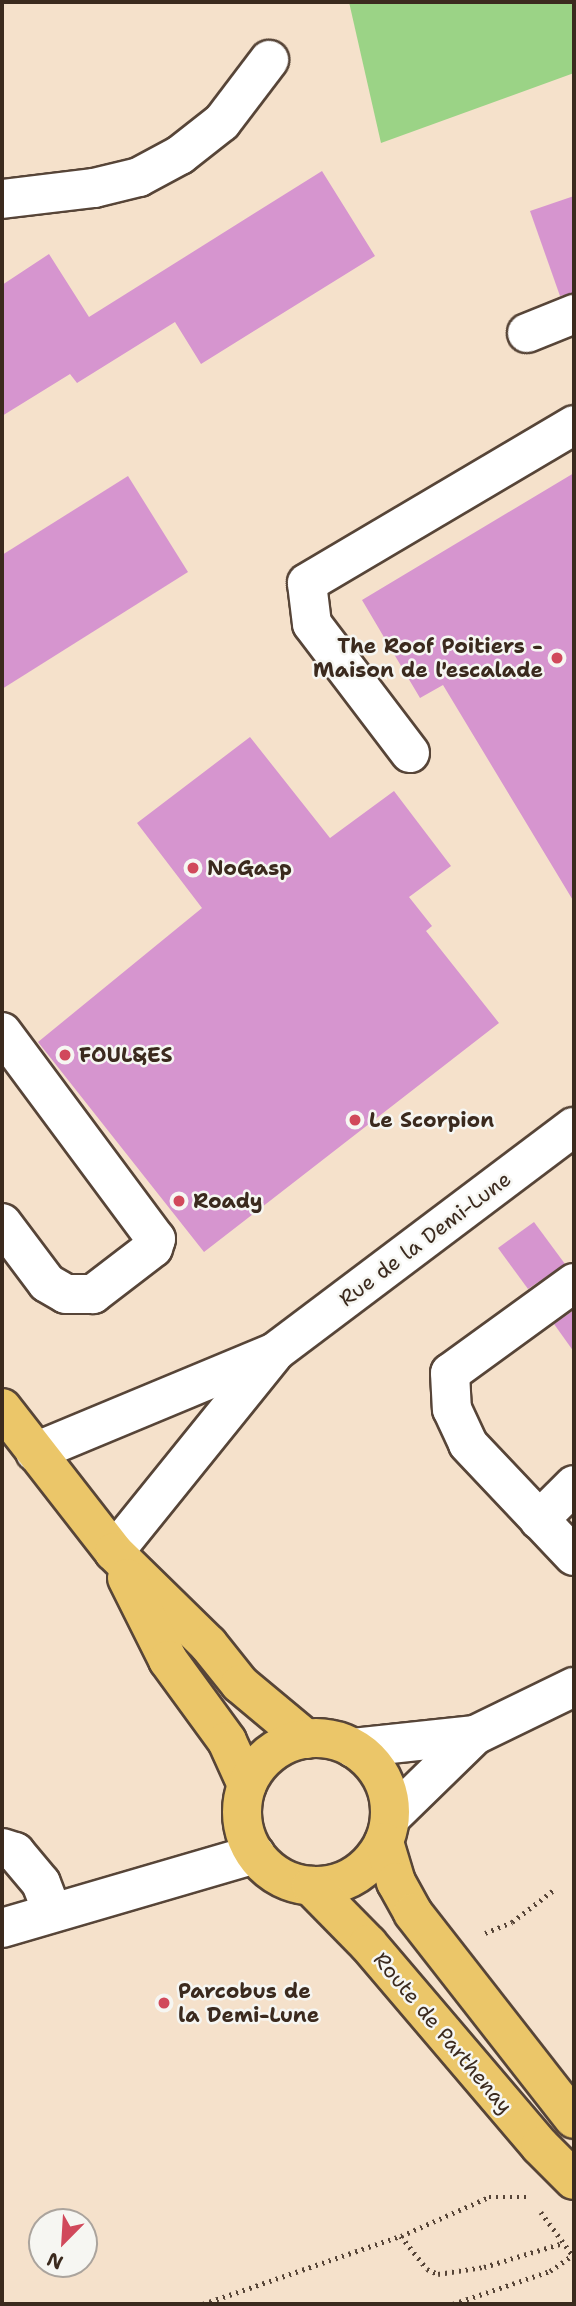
<!DOCTYPE html>
<html>
<head>
<meta charset="utf-8">
<style>
	body { margin:0 }
	#map { position:relative; width:576px; height:2306px; overflow:hidden; background:#f5e1cb; font-family:"Shantell Sans",sans-serif }
	div>[style] { position:absolute }
	.green>* { inset:0; background:#9bd386 }
	.building>* { inset:0; background:#d695cf }
	.path>* { height:4.5px; margin-top:-2.25px; transform-origin:0; background:repeating-linear-gradient(90deg,#574538 0 2px,transparent 0 7px) }
	.roads { filter:drop-shadow(2px 0 #574538) drop-shadow(-2px 0 #574538) drop-shadow(0 2px #574538) drop-shadow(0 -2px #574538) }
	.minor>* { height:38px; margin:-19px; padding:0 19px; transform-origin:19px; border-radius:19px; background:#fff }
	.major>* { height:38px; margin:-19px; padding:0 19px; transform-origin:19px; border-radius:19px; background:#ebc669 }
	.major>.ring { margin:-19px; padding:0; box-sizing:content-box; background:none; border:38px solid #ebc669; border-radius:50% }
	.dots>* { width:19px; height:19px; translate:-50% -50%; box-sizing:border-box; border:4px solid #f6f6f2; border-radius:50% }
	span { translate:-50% -50%; white-space:nowrap; text-align:center; line-height:1.15; -webkit-text-stroke:5px #f6f6f2; paint-order:stroke }
	.poi-label { font-size:21px; color:#3b2a1e; font-weight:700 }
	.right { translate:-100% -50%; text-align:right }
	.left { translate:0 -50%; text-align:left }
	.street-label { font-size:21px; color:#3b2a1e }
	.frame { position:absolute; inset:0; border:4px solid #3b2a1e; pointer-events:none }
	.north { position:absolute; left:28px; top:2208px; width:70px; height:70px; box-sizing:border-box; background:#f6f6f2; border:2px solid #aba49d; border-radius:50%; rotate:204deg; font-size:19px; font-weight:700; line-height:28px; text-align:center; color:#3b2a1e }
	.north::after { content:''; display:block; margin:auto; width:24px; height:32px; background:#d1495b; clip-path:polygon(50% 0,100% 100%,50% 72%,0 100%) }
</style>
</head>
<body>
<div id="map">
	<div class="green">
		<div style="clip-path:polygon(349px 2px,574px 2px,574px 73px,381px 143px)"></div>
	</div>
	<div class="building">
		<div style="clip-path:polygon(322px 171px,375px 256px,201px 364px,175px 322px,77px 383px,70px 374px,2px 416px,2px 285px,49px 254px,89px 317px)"></div>
		<div style="clip-path:polygon(574px 196px,574px 293px,560px 296px,530px 211px)"></div>
		<div style="clip-path:polygon(574px 473px,574px 902px,443px 685px,420px 698px,362px 600px)"></div>
		<div style="clip-path:polygon(128px 476px,188px 572px,2px 689px,2px 555px)"></div>
		<div style="clip-path:polygon(250px 737px,330px 838px,394px 791px,451px 866px,409px 897px,432px 926px,426px 931px,499px 1023px,204px 1252px,38px 1042px,202px 908px,137px 823px)"></div>
		<div style="clip-path:polygon(534px 1222px,565px 1264px,528px 1289px,498px 1248px)"></div>
		<div style="clip-path:polygon(574px 1310px,574px 1352px,554px 1324px)"></div>
	</div>
	<div class="path">
		<div style="left:485px;top:1933px;width:29px;rotate:-22deg"></div>
		<div style="left:512px;top:1922px;width:54px;rotate:-37.5deg"></div>
		<div style="left:541px;top:2212px;width:56px;rotate:53.7deg"></div>
		<div style="left:401px;top:2236px;width:42px;rotate:51.8deg"></div>
		<div style="left:427px;top:2269px;width:12px;rotate:24deg"></div>
		<div style="left:438px;top:2274px;width:47px;rotate:-8.7deg"></div>
		<div style="left:484px;top:2267px;width:83px;rotate:-16.9deg"></div>
		<div style="left:203px;top:2304px;width:209px;rotate:-19deg"></div>
		<div style="left:401px;top:2236px;width:96px;rotate:-23.9deg"></div>
		<div style="left:489px;top:2197px;width:40px"></div>
		<div style="left:453px;top:2304px;width:102px;rotate:-18.8deg"></div>
		<div style="left:550px;top:2271px;width:28px;rotate:-35deg"></div>
	</div>
	<div class="roads">
		<div class="minor">
			<div style="left:2px;top:199px;width:93px;rotate:-6.8deg"></div>
			<div style="left:94px;top:188px;width:46px;rotate:-13.7deg"></div>
			<div style="left:139px;top:177px;width:47px;rotate:-28.2deg"></div>
			<div style="left:180px;top:155px;width:53px;rotate:-38.2deg"></div>
			<div style="left:222px;top:122px;width:78px;rotate:-52.8deg"></div>
			<div style="left:527px;top:333px;width:51px;rotate:-22deg"></div>
			<div style="left:410px;top:753px;width:162px;rotate:-127.2deg"></div>
			<div style="left:312px;top:624px;width:41px;rotate:-97deg"></div>
			<div style="left:307px;top:583px;width:310px;rotate:-30.6deg"></div>
			<div style="left:2px;top:1032px;width:258px;rotate:53.4deg"></div>
			<div style="left:156px;top:1239px;width:9px;rotate:108deg"></div>
			<div style="left:153px;top:1248px;width:76px;rotate:142.5deg"></div>
			<div style="left:93px;top:1294px;width:27px;rotate:180deg"></div>
			<div style="left:66px;top:1294px;width:22px;rotate:-150deg"></div>
			<div style="left:47px;top:1283px;width:75px;rotate:-126.9deg"></div>
			<div style="left:574px;top:1283px;width:153px;rotate:144deg"></div>
			<div style="left:450px;top:1373px;width:36px;rotate:87deg"></div>
			<div style="left:452px;top:1409px;width:38px;rotate:65deg"></div>
			<div style="left:468px;top:1444px;width:154px;rotate:46.6deg"></div>
			<div style="left:35px;top:1452px;width:260px;rotate:-22.6deg"></div>
			<div style="left:275px;top:1352px;width:374px;rotate:-37deg"></div>
			<div style="left:539px;top:1520px;width:49px;rotate:-45deg"></div>
			<div style="left:114px;top:1552px;width:252px;rotate:-51.1deg"></div>
			<div style="left:353px;top:1748px;width:123px;rotate:-6.1deg"></div>
			<div style="left:390px;top:1818px;width:119px;rotate:-44.3deg"></div>
			<div style="left:475px;top:1735px;width:110px;rotate:-25.9deg"></div>
			<div style="left:2px;top:1848px;width:14px;rotate:17deg"></div>
			<div style="left:15px;top:1852px;width:40px;rotate:50deg"></div>
			<div style="left:41px;top:1883px;width:31px;rotate:69deg"></div>
			<div style="left:2px;top:1928px;width:264px;rotate:-16.3deg"></div>
		</div>
		<div class="major">
			<div style="left:2px;top:1408px;width:182px;rotate:52.1deg"></div>
			<div style="left:114px;top:1552px;width:132px;rotate:44.4deg"></div>
			<div style="left:208px;top:1644px;width:51px;rotate:51.3deg"></div>
			<div style="left:240px;top:1684px;width:86px;rotate:39.8deg"></div>
			<div style="left:127px;top:1578px;width:92px;rotate:63.4deg"></div>
			<div style="left:168px;top:1660px;width:100px;rotate:53.9deg"></div>
			<div style="left:227px;top:1741px;width:48px;rotate:65.6deg"></div>
			<div class="ring" style="left:242px;top:1738px;width:110px;height:110px"></div>
			<div style="left:384px;top:1842px;width:42px;rotate:73.3deg"></div>
			<div style="left:396px;top:1882px;width:35px;rotate:61deg"></div>
			<div style="left:413px;top:1913px;width:261px;rotate:52deg"></div>
			<div style="left:311px;top:1886px;width:81px;rotate:45.5deg"></div>
			<div style="left:368px;top:1944px;width:265px;rotate:49.6deg"></div>
			<div style="left:540px;top:2146px;width:48px;rotate:45deg"></div>
		</div>
	</div>
	<div class="dots">
		<div style="left:557px;top:658px;background:#d1495b"></div>
		<div style="left:193px;top:868px;background:#d1495b"></div>
		<div style="left:65px;top:1055px;background:#d1495b"></div>
		<div style="left:355px;top:1120px;background:#d1495b"></div>
		<div style="left:179px;top:1201px;background:#d1495b"></div>
		<div style="left:164px;top:2003px;background:#d1495b"></div>
	</div>
	<div class="poi-label">
		<span class="right" style="left:543px;top:658px">The Roof Poitiers -<br>Maison de l'escalade</span>
		<span class="left" style="left:207px;top:868px">NoGasp</span>
		<span class="left" style="left:79px;top:1055px">FOUL&amp;ES</span>
		<span class="left" style="left:369px;top:1120px">Le Scorpion</span>
		<span class="left" style="left:193px;top:1201px">Roady</span>
		<span class="left" style="left:178px;top:2003px">Parcobus de<br>la Demi-Lune</span>
	</div>
	<div class="street-label">
		<span style="left:425px;top:1239px;rotate:-37deg">Rue de la Demi-Lune</span>
		<span style="left:443px;top:2033px;rotate:50deg">Route de Parthenay</span>
	</div>
	<div class="frame"></div>
	<div class="north">N</div>
</div>
</body>
</html>
